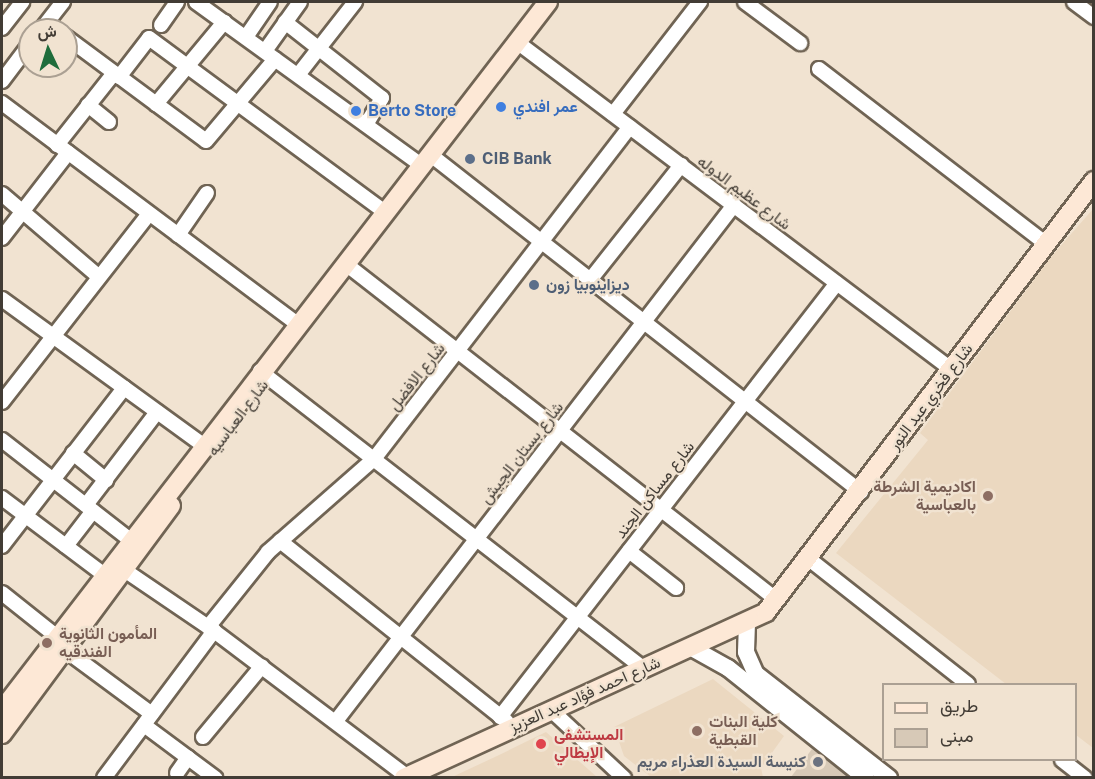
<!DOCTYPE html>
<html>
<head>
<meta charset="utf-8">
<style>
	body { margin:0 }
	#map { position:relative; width:1095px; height:779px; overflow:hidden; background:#f1e3d1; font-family:"Public Sans",Vazirmatn,sans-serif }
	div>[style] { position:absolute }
	.built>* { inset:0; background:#ebd8c0 }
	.building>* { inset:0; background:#d7c9b7 }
	.roads { filter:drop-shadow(2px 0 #706454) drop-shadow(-2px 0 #706454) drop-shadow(0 2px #706454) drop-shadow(0 -2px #706454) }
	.minor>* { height:14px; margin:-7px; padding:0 7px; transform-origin:7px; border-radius:7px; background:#fff }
	.tertiary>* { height:16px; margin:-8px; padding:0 8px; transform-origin:8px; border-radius:8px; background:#fff }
	.secondary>* { height:18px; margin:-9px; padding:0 9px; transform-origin:9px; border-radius:9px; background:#fde8d6 }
	.dots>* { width:16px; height:16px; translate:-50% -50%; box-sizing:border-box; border:3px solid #f1e3d1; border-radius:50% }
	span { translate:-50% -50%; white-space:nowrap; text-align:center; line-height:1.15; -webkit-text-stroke:4.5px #f1e3d1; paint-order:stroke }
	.shop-label { font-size:16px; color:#366cbe; font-weight:700 }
	.left { translate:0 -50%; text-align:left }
	.service-label { font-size:16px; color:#4e5e75; font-weight:700 }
	.street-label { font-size:16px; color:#423c35 }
	.education-label { font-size:16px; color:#785e54; font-weight:700 }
	.right { translate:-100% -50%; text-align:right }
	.health-label { font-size:16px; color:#be3a42; font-weight:700 }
	.worship-label { font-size:16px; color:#5b616d; font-weight:700 }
	.frame { position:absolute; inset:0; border:3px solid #423c35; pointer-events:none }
	.legend { position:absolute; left:882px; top:683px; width:195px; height:78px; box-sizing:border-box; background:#f1e3d1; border:2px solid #aba093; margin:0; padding:8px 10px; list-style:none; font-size:18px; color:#423c35 }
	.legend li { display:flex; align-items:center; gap:12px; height:30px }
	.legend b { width:30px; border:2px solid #aba093 }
	.north { position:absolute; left:18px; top:18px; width:60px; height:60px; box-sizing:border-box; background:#f1e3d1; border:2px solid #aba093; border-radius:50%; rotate:356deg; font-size:16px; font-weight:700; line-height:24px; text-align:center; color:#423c35 }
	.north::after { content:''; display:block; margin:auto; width:21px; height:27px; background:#1f6d3c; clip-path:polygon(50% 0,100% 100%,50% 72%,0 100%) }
</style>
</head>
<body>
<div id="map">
	<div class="built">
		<div style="clip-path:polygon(1093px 209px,1093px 748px,1076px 735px,1076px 684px,1006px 684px,836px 553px,928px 440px,920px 433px,1050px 258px)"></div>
		<div style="clip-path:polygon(713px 679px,784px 736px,761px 768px,763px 777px,651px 777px,624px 756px,614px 727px)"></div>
		<div style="clip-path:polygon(546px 732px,597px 777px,452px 777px,497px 756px)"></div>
	</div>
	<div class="building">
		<div style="clip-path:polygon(812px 749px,849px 777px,791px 777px)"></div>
	</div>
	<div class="roads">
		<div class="minor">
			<div style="left:196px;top:2px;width:276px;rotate:35.9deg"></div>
			<div style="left:745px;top:2px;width:69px;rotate:36.7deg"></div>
			<div style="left:1074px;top:2px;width:25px;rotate:37deg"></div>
			<div style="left:285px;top:22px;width:123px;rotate:38.1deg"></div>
			<div style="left:382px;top:98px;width:31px;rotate:121deg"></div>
			<div style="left:161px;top:25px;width:28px;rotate:-55deg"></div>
			<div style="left:2px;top:28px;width:33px;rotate:-52deg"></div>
			<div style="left:41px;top:30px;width:36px;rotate:-52deg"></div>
			<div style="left:66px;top:37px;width:174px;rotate:36.6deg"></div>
			<div style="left:206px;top:141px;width:107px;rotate:-49.9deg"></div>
			<div style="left:246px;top:37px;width:42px;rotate:-55.6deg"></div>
			<div style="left:517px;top:42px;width:543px;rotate:37deg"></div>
			<div style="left:265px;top:51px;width:60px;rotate:-54.5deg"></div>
			<div style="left:819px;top:69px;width:285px;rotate:37.6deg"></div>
			<div style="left:298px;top:75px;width:93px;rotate:-52deg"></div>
			<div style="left:119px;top:77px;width:49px;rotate:-52.4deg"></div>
			<div style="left:149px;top:38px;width:292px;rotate:36.4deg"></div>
			<div style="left:2px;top:81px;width:46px;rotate:-52.9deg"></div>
			<div style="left:2px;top:103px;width:367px;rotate:36.8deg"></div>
			<div style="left:156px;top:104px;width:107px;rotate:-50.3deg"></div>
			<div style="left:88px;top:105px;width:27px;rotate:39deg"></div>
			<div style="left:613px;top:114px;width:142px;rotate:-52.2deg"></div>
			<div style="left:57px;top:145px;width:92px;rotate:-51.6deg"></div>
			<div style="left:436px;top:159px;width:540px;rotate:38.08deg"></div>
			<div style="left:2px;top:194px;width:126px;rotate:40.5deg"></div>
			<div style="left:178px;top:235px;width:51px;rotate:-55.4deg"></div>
			<div style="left:2px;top:238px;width:108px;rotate:-52.2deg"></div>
			<div style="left:351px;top:268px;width:540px;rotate:37.93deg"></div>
			<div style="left:590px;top:280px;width:147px;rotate:-51.6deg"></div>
			<div style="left:2px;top:299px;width:248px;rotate:36deg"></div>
			<div style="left:260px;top:371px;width:485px;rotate:37.8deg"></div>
			<div style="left:2px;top:402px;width:239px;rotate:-52deg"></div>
			<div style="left:2px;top:440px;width:161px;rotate:37.9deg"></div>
			<div style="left:73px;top:453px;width:43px;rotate:39.3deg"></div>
			<div style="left:2px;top:498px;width:125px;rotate:36.9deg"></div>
			<div style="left:86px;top:505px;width:117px;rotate:-52.6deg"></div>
			<div style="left:280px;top:541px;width:289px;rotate:38.5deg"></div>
			<div style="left:2px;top:546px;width:200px;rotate:-52.3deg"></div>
			<div style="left:66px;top:546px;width:44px;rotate:-52.4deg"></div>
			<div style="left:629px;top:551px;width:60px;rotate:38.2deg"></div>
			<div style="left:809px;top:559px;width:202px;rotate:38.2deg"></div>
			<div style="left:117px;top:565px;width:117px;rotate:34.2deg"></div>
			<div style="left:214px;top:631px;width:244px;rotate:37deg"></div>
			<div style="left:2px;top:593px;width:69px;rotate:38.5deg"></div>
			<div style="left:208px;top:627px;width:96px;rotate:-51.3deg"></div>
			<div style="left:268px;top:552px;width:141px;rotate:-41.3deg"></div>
			<div style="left:374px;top:459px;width:419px;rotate:-52.4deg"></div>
			<div style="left:64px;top:649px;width:109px;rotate:36.5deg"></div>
			<div style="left:551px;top:710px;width:100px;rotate:43deg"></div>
			<div style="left:500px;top:717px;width:549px;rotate:-52.17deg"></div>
			<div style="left:336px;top:721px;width:652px;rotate:-52.36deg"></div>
			<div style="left:144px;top:725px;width:89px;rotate:36.7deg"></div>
			<div style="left:203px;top:737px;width:92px;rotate:-50.3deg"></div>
			<div style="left:1062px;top:760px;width:29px;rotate:38deg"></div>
			<div style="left:177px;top:773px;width:19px;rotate:-55deg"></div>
			<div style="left:104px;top:778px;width:184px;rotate:-53.2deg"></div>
		</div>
		<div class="tertiary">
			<div style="left:747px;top:623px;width:29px;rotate:92deg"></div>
			<div style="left:746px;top:652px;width:24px;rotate:66deg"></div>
			<div style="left:756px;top:674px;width:169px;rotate:38deg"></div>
			<div style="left:692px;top:648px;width:41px;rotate:29.1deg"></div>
			<div style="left:728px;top:668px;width:176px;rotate:38.6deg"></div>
		</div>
		<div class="secondary">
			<div style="left:2px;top:710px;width:894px;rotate:-52.36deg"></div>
			<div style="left:2px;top:734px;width:284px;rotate:-53.5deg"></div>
			<div style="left:404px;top:778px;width:398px;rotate:-24.6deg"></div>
			<div style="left:766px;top:612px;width:542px;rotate:-52.73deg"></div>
		</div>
	</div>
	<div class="dots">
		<div style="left:501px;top:107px;background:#3f7fe0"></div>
		<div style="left:356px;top:111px;background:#3f7fe0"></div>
		<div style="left:470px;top:159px;background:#5c6f8a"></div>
		<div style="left:534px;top:285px;background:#5c6f8a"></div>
		<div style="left:988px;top:496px;background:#8d6e63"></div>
		<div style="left:47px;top:643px;background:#8d6e63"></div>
		<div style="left:697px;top:731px;background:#8d6e63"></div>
		<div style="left:541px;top:744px;background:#e0444e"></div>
		<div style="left:818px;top:762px;background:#6b7280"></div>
	</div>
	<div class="shop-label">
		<span class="left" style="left:513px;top:107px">عمر افندي</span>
		<span class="left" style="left:368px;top:111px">Berto Store</span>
	</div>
	<div class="service-label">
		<span class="left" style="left:482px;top:159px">CIB Bank</span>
		<span class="left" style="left:546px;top:285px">ديزاينوبيا زون</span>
	</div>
	<div class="street-label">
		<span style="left:744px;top:193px;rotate:37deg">شارع عظيم الدوله</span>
		<span style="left:417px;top:377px;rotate:-52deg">شارع الافضل</span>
		<span style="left:931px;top:397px;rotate:-53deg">شارع فخري عبد النور</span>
		<span style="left:238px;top:418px;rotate:-53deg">شارع العباسيه</span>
		<span style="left:522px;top:453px;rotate:-52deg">شارع بستان الجيش</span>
		<span style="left:655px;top:490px;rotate:-52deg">شارع مساكن الجند</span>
		<span style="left:585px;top:695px;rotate:-24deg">شارع احمد فؤاد عبد العزيز</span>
	</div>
	<div class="education-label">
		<span class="right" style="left:976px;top:496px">اكاديمية الشرطة<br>بالعباسية</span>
		<span class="left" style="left:59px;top:643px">المأمون الثانوية<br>الفندقيه</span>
		<span class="left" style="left:709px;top:731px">كلية البنات<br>القبطية</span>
	</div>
	<div class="health-label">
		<span class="left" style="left:554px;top:744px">المستشفى<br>الإيطالي</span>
	</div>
	<div class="worship-label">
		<span class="right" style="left:806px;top:762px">كنيسة السيدة العذراء مريم</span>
	</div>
	<div class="frame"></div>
	<ul class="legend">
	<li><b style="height:8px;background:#fde8d6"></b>طريق</li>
	<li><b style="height:16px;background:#d7c9b7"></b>مبنى</li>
	</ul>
	<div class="north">ش</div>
</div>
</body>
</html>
